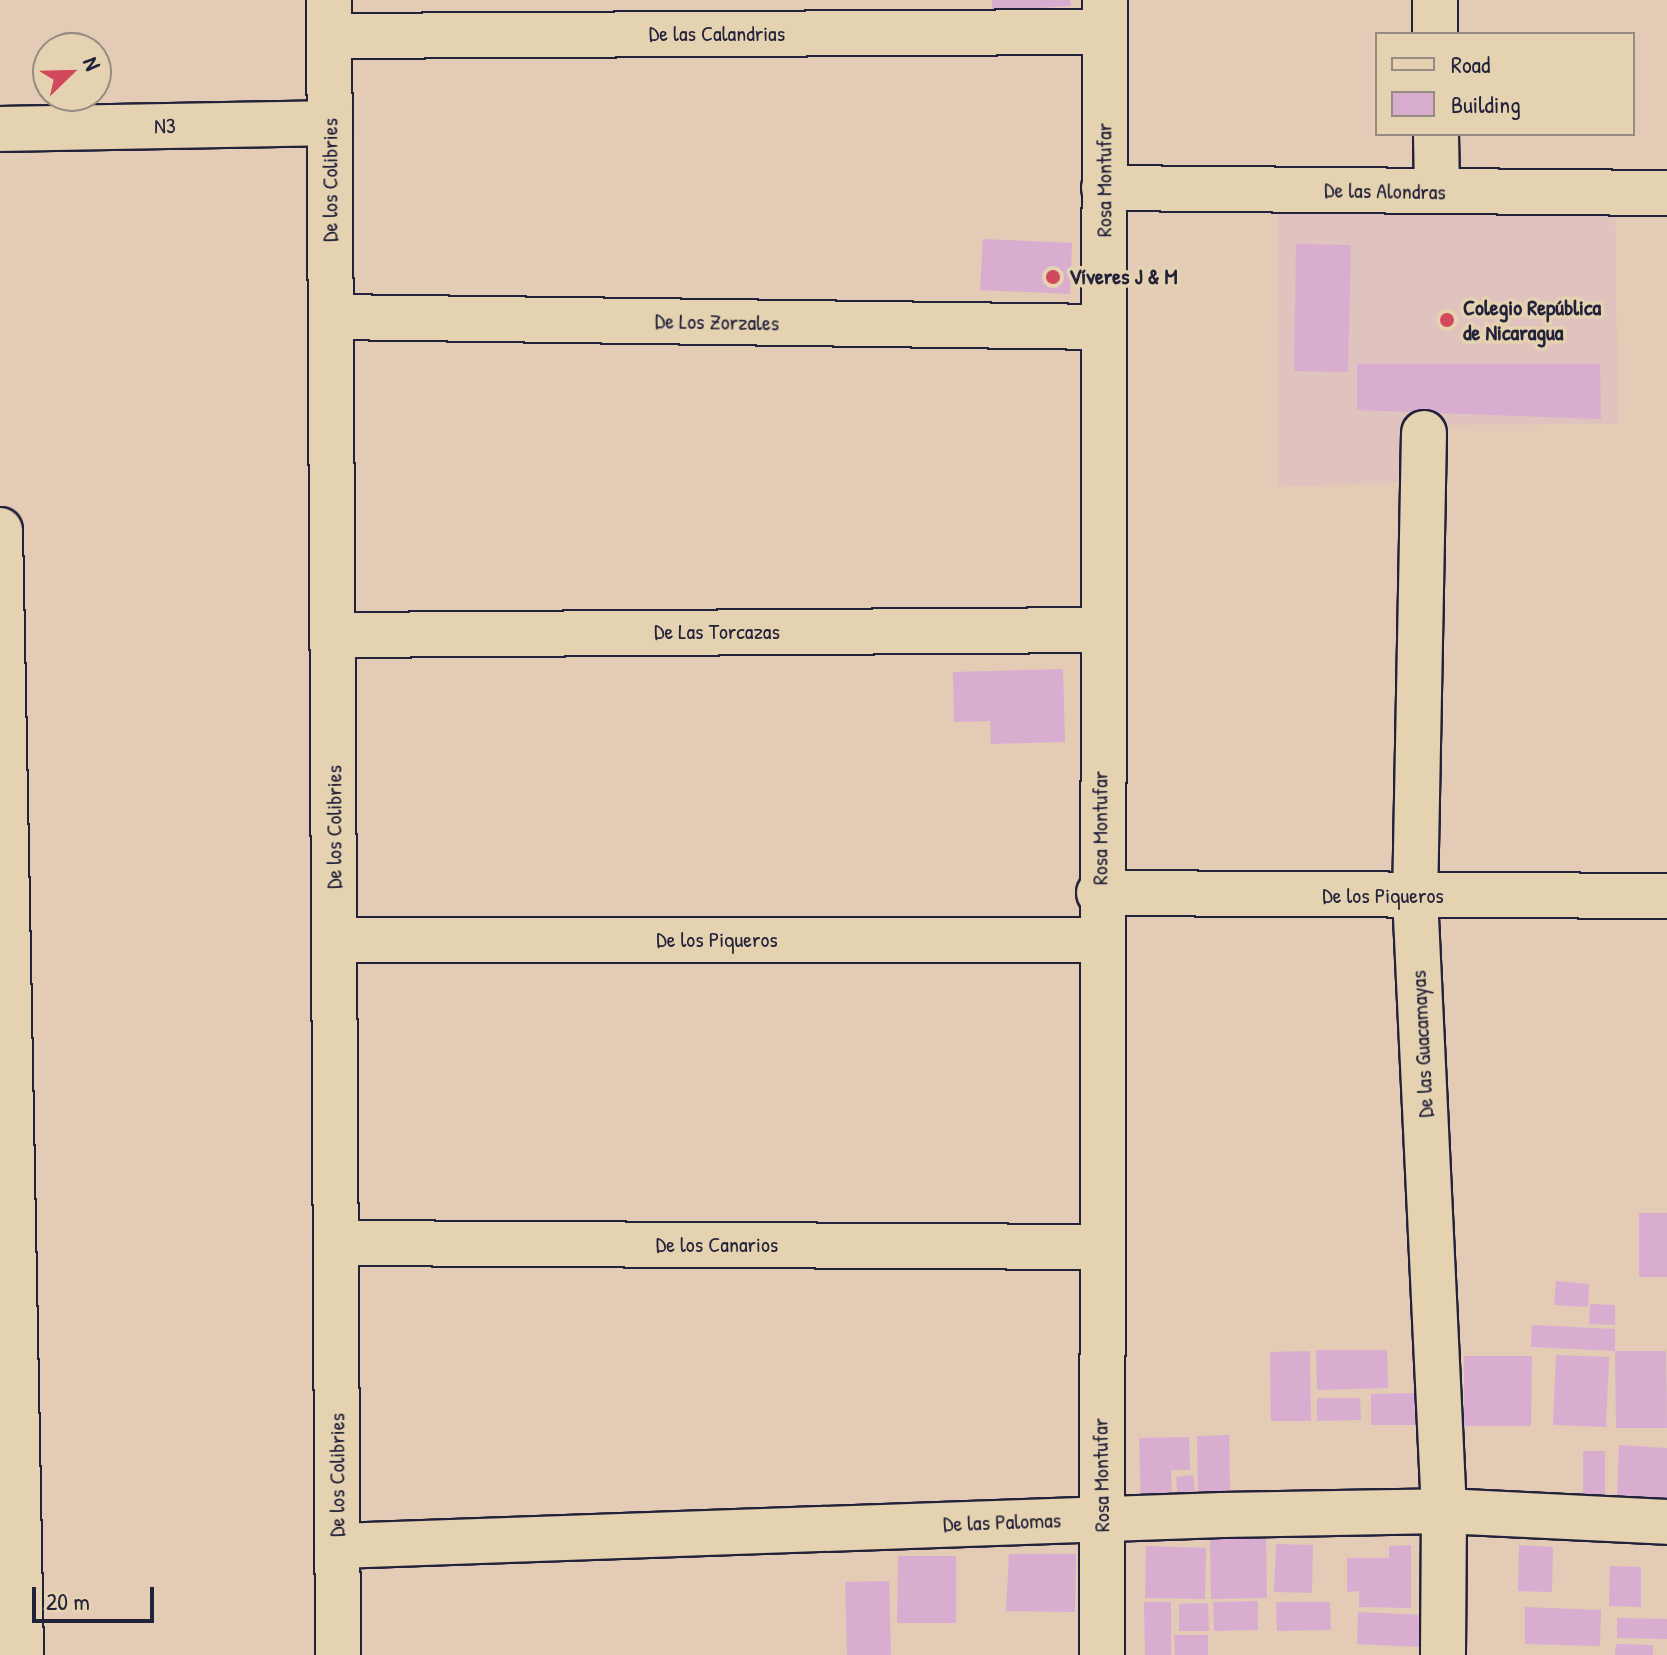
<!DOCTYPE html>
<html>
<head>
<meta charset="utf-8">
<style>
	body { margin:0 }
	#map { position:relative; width:1667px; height:1655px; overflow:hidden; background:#e3cbb6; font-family:"Patrick Hand",sans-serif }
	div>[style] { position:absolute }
	.built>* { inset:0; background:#e0c2be }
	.building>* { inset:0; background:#d9add0 }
	.roads { filter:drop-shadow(2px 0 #22223b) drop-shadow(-2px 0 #22223b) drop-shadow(0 2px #22223b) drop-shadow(0 -2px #22223b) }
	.minor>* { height:44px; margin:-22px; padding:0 22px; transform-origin:22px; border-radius:22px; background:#e5d2b0 }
	.dots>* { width:22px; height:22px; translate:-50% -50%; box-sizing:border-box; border:4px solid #e5d2b0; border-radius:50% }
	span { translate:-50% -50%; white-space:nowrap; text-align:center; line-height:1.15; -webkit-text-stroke:7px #e5d2b0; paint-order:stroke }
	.street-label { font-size:22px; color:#22223b }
	.poi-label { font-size:22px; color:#22223b; font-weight:700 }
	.left { translate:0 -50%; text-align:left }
	.legend { position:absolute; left:1375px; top:32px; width:260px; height:104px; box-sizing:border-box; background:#e5d2b0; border:2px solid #978c81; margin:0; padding:10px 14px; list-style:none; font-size:24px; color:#22223b }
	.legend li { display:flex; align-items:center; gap:16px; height:40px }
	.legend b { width:40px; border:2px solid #978c81 }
	.north { position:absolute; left:32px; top:32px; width:80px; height:80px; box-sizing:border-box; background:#e5d2b0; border:2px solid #978c81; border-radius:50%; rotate:67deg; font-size:22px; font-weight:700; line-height:32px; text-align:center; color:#22223b }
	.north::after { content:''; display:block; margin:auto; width:28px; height:36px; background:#d1495b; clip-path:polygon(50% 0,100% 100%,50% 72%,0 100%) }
	.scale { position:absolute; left:32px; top:1587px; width:122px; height:36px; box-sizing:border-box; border:4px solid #22223b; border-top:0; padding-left:10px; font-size:24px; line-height:28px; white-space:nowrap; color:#22223b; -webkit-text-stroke:6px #e5d2b0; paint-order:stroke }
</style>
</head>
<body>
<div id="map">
	<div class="built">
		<div style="clip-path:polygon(1278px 210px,1615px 215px,1618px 424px,1412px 425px,1406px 482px,1279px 487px)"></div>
	</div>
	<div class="building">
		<div style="clip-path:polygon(992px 0,1070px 0,1071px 6px,992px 11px)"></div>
		<div style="clip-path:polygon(983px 239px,1072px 243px,1070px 294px,980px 290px)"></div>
		<div style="clip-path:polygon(1296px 244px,1351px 245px,1348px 372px,1294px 371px)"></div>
		<div style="clip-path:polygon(1357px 364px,1600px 364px,1601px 419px,1357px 410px)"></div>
		<div style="clip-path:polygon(1063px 669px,1065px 742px,991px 744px,990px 721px,954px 722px,953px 672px)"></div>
		<div style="clip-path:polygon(1639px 1213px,1667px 1213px,1667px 1277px,1639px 1277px)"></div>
		<div style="clip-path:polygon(1556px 1281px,1589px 1284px,1588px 1307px,1554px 1305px)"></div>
		<div style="clip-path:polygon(1590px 1304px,1615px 1305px,1615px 1325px,1589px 1324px)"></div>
		<div style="clip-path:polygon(1532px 1325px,1615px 1329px,1615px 1351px,1531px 1347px)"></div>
		<div style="clip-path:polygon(1316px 1350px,1387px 1350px,1388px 1388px,1317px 1390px)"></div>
		<div style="clip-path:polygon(1310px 1351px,1311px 1421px,1271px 1421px,1270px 1352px)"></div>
		<div style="clip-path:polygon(1615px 1351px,1666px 1351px,1667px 1428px,1616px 1428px)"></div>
		<div style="clip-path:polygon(1556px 1355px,1609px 1357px,1606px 1427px,1553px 1425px)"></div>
		<div style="clip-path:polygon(1464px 1356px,1532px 1356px,1531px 1426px,1464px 1426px)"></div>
		<div style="clip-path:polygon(1417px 1393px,1418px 1425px,1371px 1425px,1371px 1394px)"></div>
		<div style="clip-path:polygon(1317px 1398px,1360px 1398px,1361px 1420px,1317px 1421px)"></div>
		<div style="clip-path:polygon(1229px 1435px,1230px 1491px,1198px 1491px,1197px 1436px)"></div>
		<div style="clip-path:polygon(1189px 1437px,1190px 1470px,1171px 1470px,1172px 1506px,1141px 1507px,1139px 1438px)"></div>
		<div style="clip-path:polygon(1619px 1445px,1667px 1448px,1667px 1499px,1617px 1499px)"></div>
		<div style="clip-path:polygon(1583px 1451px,1605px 1451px,1605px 1497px,1583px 1497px)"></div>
		<div style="clip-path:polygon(1193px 1475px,1196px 1498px,1178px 1500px,1176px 1477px)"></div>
		<div style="clip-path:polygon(1210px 1538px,1266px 1538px,1267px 1598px,1211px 1599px)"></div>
		<div style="clip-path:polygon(1276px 1544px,1313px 1545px,1312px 1593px,1274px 1592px)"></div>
		<div style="clip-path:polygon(1411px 1545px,1411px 1608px,1359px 1607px,1359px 1591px,1347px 1592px,1347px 1558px,1389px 1558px,1389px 1546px)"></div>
		<div style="clip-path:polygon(1519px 1545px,1553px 1547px,1552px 1592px,1518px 1591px)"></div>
		<div style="clip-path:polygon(1146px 1546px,1206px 1548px,1205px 1599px,1145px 1598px)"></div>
		<div style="clip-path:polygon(1009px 1554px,1076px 1554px,1075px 1612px,1006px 1611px)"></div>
		<div style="clip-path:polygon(898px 1556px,956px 1556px,956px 1623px,897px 1623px)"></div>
		<div style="clip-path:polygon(1610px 1566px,1641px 1567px,1641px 1607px,1609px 1606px)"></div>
		<div style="clip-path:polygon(889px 1581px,891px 1655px,847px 1655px,845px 1582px)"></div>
		<div style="clip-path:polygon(1258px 1601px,1258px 1630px,1214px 1631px,1213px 1602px)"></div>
		<div style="clip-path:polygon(1144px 1602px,1171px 1602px,1171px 1655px,1145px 1655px)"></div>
		<div style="clip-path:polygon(1276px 1602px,1330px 1602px,1331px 1630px,1277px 1631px)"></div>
		<div style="clip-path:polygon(1208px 1603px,1209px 1631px,1179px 1631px,1179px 1604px)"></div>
		<div style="clip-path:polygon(1525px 1607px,1601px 1610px,1600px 1646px,1525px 1644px)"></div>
		<div style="clip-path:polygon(1358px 1612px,1423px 1615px,1421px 1647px,1357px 1644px)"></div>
		<div style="clip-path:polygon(1617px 1618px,1667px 1619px,1667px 1639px,1617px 1638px)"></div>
		<div style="clip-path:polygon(1174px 1635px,1208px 1635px,1208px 1655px,1175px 1655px)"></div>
		<div style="clip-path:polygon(1616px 1644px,1653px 1645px,1653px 1655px,1615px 1655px)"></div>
	</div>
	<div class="roads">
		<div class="minor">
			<div style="left:329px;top:0;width:1655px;rotate:89.69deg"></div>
			<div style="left:1435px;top:0;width:34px;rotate:90deg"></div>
			<div style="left:329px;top:36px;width:775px;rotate:-0.3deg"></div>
			<div style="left:0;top:129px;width:330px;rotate:-1deg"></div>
			<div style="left:1436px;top:134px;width:57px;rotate:89deg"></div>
			<div style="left:1104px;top:188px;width:563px;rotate:0.51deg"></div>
			<div style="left:331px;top:317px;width:772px;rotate:0.74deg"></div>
			<div style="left:1424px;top:433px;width:463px;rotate:91.1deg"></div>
			<div style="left:1415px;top:896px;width:616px;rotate:87.3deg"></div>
			<div style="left:1444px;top:1511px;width:144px;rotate:90.4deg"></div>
			<div style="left:0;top:530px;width:1125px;rotate:88.93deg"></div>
			<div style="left:333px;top:635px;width:768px;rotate:-0.37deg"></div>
			<div style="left:1099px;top:893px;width:568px;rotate:0.3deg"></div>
			<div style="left:334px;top:940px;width:766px"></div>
			<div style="left:336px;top:1243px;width:762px;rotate:0.3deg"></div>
			<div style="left:338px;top:1546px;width:885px;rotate:-2.01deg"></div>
			<div style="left:1222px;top:1515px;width:222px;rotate:-1deg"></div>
			<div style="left:1444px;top:1511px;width:223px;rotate:2.8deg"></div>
			<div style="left:1102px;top:1655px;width:1655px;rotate:-89.9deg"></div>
		</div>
	</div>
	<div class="dots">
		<div style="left:1053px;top:277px;background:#d1495b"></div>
		<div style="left:1447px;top:320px;background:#d1495b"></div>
	</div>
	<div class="street-label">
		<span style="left:717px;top:34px">De las Calandrias</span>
		<span style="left:165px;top:126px;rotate:-1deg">N3</span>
		<span style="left:330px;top:180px;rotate:-90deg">De los Colibries</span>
		<span style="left:1104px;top:180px;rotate:-90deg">Rosa Montufar</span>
		<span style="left:1385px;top:191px;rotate:1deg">De las Alondras</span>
		<span style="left:717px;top:322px;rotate:1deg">De Los Zorzales</span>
		<span style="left:717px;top:632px">De Las Torcazas</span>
		<span style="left:334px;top:827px;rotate:-90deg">De los Colibries</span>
		<span style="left:1100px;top:828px;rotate:-90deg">Rosa Montufar</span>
		<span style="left:1383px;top:896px">De los Piqueros</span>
		<span style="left:717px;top:940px">De los Piqueros</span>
		<span style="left:1422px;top:1044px;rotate:-93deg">De las Guacamayas</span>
		<span style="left:717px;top:1245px">De los Canarios</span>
		<span style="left:337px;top:1475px;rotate:-90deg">De los Colibries</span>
		<span style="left:1101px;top:1475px;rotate:-91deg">Rosa Montufar</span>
		<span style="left:1002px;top:1522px;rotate:-2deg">De las Palomas</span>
	</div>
	<div class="poi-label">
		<span class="left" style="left:1069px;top:277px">Víveres J &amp; M</span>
		<span class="left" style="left:1463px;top:320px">Colegio República<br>de Nicaragua</span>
	</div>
	<ul class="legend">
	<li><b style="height:10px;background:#e5d2b0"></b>Road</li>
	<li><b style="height:22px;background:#d9add0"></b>Building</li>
	</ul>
	<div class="north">N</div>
	<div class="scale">20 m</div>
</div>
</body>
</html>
